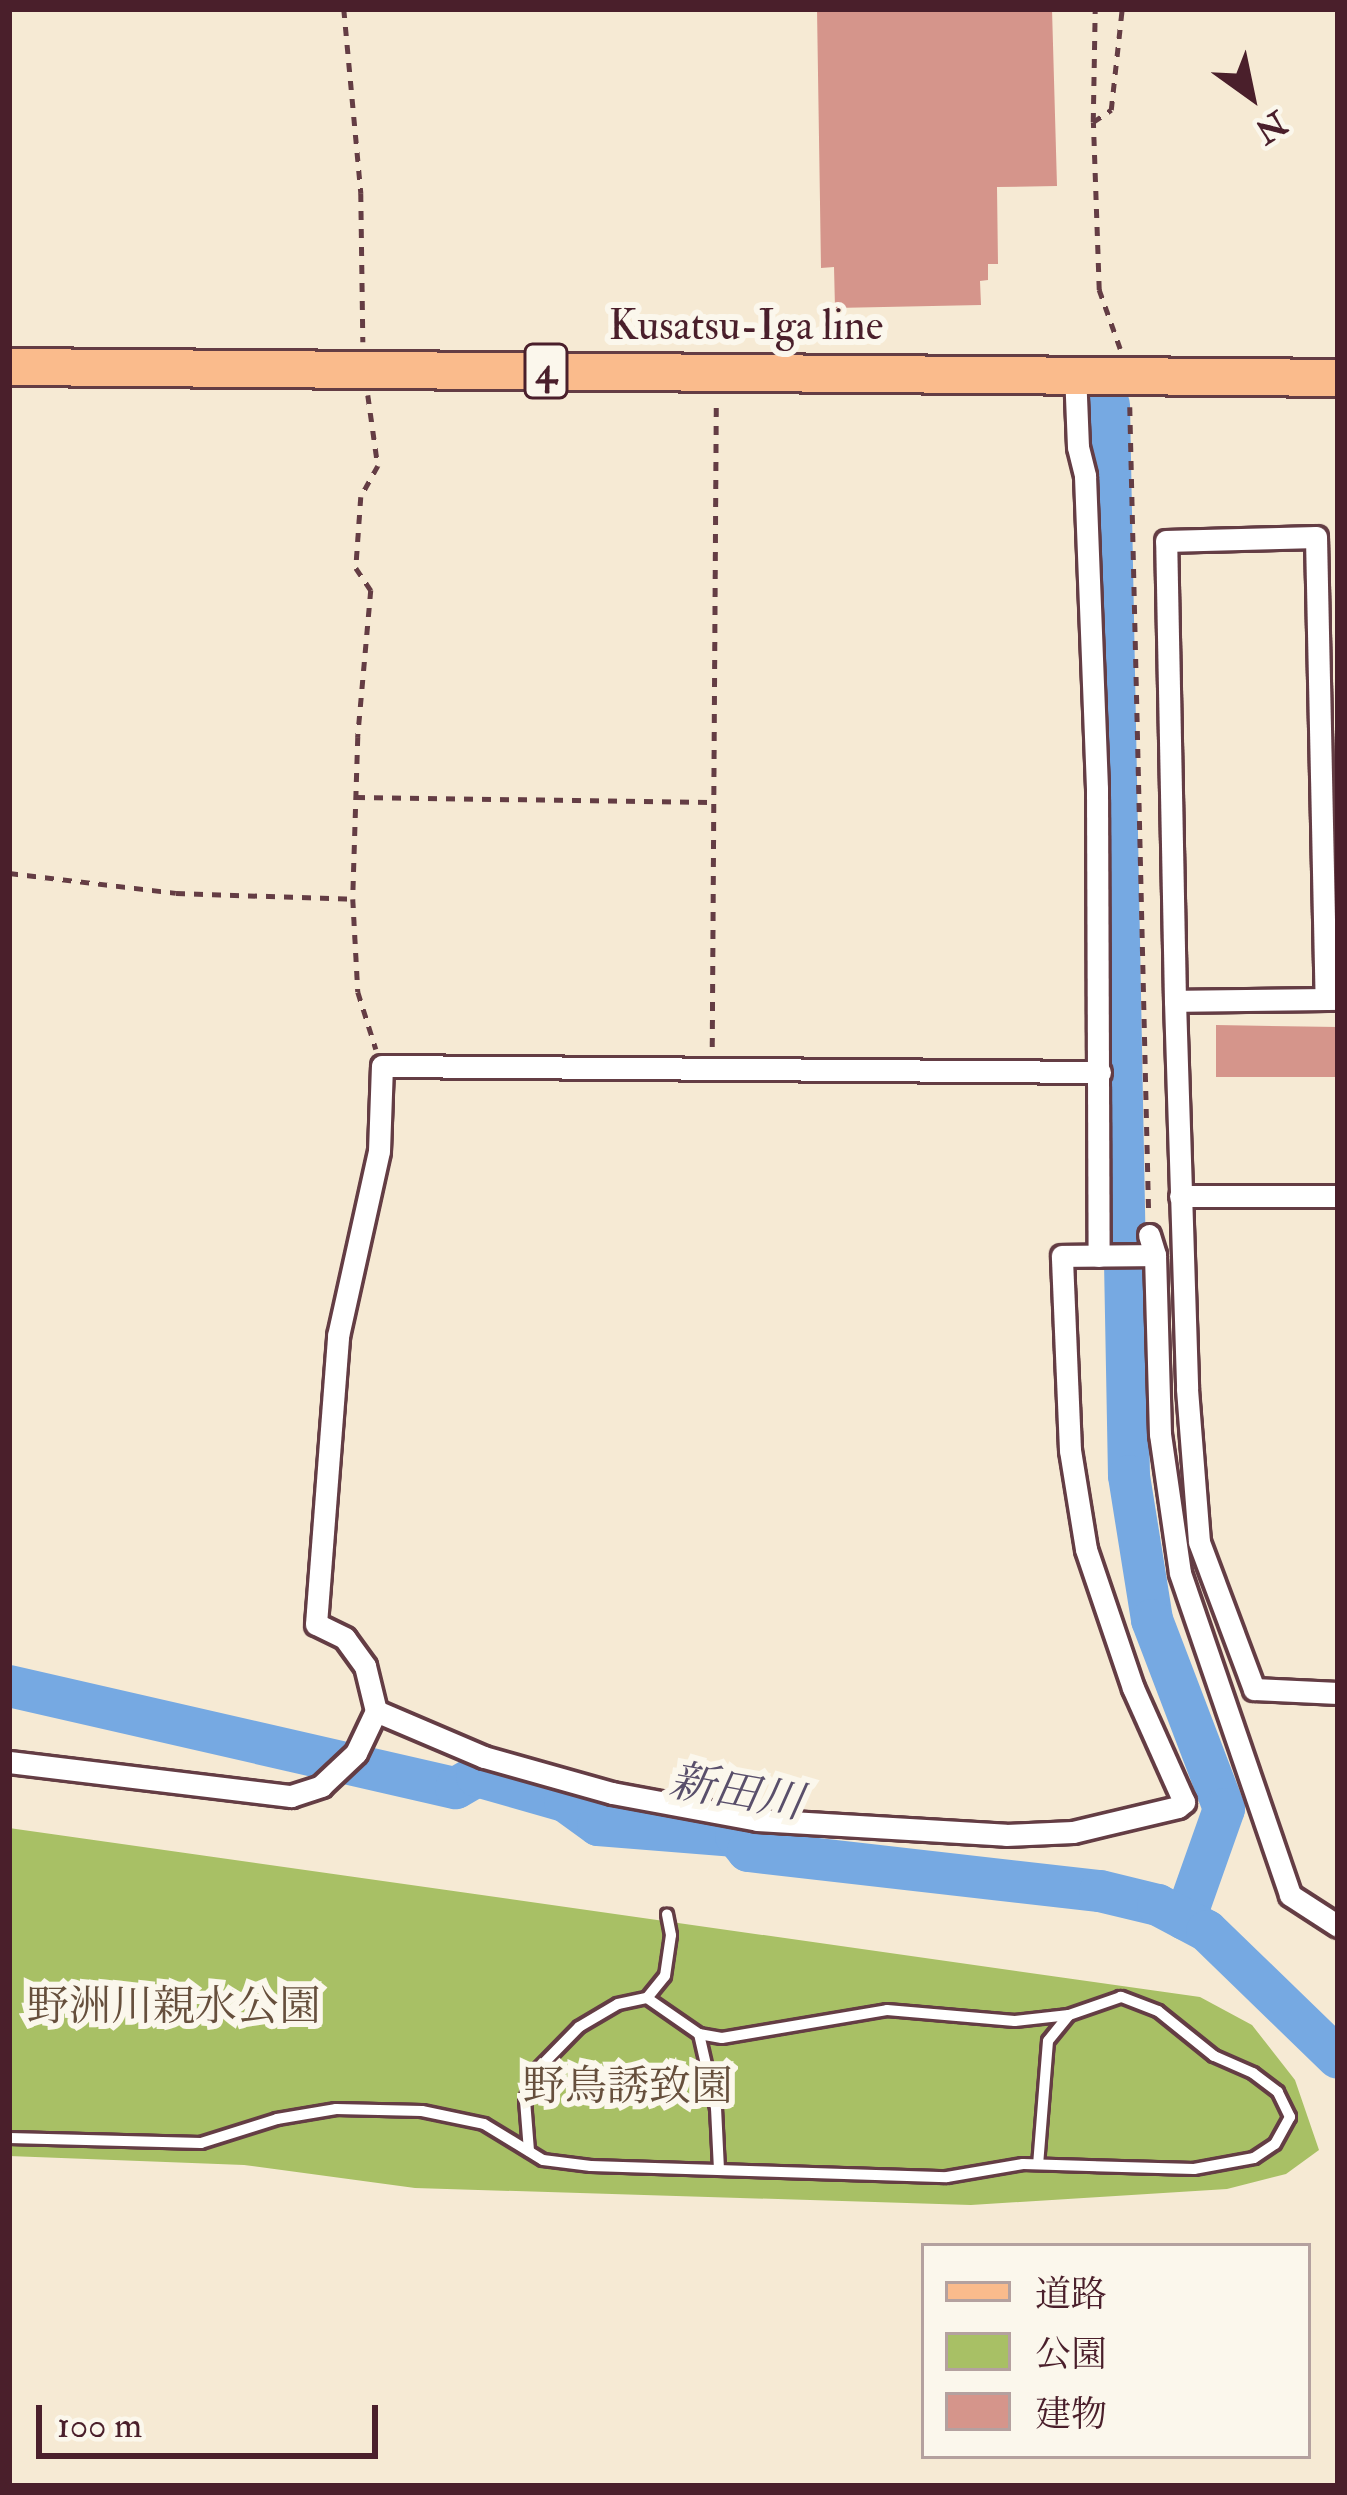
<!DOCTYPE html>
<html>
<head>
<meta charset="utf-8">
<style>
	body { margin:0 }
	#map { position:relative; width:1347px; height:2495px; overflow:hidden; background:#f6ead4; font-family:"IM FELL Double Pica","Noto Serif JP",serif }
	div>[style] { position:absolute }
	.green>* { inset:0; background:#a8c065 }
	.river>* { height:42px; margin:-21px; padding:0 21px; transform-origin:21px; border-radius:21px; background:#76a9e2 }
	.building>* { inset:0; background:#d5958b }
	.path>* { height:4.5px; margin-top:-2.25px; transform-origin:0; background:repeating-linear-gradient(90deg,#643d44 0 9px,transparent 0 18px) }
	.roads { filter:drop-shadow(3px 0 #643d44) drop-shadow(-3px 0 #643d44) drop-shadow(0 3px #643d44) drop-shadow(0 -3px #643d44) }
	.lane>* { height:10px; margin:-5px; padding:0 5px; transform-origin:5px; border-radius:5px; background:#fff }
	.street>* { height:21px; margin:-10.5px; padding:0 10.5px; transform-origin:10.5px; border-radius:10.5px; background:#fff }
	.primary>* { height:36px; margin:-18px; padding:0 18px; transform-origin:18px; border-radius:18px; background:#fabb8c }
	span { translate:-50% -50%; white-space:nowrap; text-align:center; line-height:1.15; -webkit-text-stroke:12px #fbf7ec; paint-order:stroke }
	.shield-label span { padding:3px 9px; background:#fbf7ec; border:3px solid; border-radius:9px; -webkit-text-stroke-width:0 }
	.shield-label { font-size:39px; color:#4a1f2b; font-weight:700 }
	.street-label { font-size:42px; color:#4a1f2b }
	.park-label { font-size:42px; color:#664f3c }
	.water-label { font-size:45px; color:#594f6b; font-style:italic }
	.frame { position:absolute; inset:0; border:12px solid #4a1f2b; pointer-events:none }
	.legend { position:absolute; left:921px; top:2243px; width:390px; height:216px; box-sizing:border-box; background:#fbf7ec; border:3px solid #b4a19f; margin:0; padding:15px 21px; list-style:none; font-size:36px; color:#4a1f2b }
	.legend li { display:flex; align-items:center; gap:24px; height:60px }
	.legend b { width:60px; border:3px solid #b4a19f }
	.north { position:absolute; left:1191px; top:36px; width:120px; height:120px; -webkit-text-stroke:9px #fbf7ec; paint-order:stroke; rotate:147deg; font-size:33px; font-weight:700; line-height:48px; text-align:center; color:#4a1f2b }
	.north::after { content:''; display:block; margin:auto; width:42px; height:54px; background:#4a1f2b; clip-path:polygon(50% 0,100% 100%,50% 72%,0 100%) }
	.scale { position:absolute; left:36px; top:2405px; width:342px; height:54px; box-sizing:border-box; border:6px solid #4a1f2b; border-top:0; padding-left:15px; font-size:36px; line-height:42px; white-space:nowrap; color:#4a1f2b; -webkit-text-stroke:9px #fbf7ec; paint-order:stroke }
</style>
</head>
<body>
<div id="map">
	<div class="green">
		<div style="clip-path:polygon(9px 1828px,1200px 1997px,1252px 2025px,1295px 2080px,1319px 2150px,1286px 2174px,1227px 2189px,971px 2205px,415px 2188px,244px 2165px,9px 2156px)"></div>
	</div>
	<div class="river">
		<div style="left:1109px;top:405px;width:1071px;rotate:88.93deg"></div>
		<div style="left:1129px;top:1476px;width:146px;rotate:80.9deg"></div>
		<div style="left:1152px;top:1620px;width:202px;rotate:69.1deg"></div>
		<div style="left:1224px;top:1809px;width:117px;rotate:109.5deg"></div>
		<div style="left:9px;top:1686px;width:458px;rotate:12.9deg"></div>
		<div style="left:456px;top:1788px;width:24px;rotate:-30deg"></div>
		<div style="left:477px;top:1776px;width:91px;rotate:15.9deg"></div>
		<div style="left:565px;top:1801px;width:41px;rotate:36deg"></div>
		<div style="left:598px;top:1825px;width:138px;rotate:4.6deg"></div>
		<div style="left:736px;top:1836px;width:19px;rotate:51deg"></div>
		<div style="left:748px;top:1851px;width:354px;rotate:6.5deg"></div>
		<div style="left:1100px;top:1891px;width:60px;rotate:13.6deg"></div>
		<div style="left:1158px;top:1905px;width:55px;rotate:28deg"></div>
		<div style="left:1207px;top:1931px;width:182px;rotate:44.1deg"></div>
	</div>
	<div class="building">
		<div style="clip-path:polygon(817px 9px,1052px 9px,1057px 186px,997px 187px,998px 264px,988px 264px,988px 280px,980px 281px,981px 305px,835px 308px,834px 267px,821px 268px)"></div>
		<div style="clip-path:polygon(1216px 1025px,1338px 1027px,1338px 1077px,1216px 1077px)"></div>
	</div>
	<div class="path">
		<div style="left:344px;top:9px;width:185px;rotate:84.7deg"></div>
		<div style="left:361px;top:193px;width:149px;rotate:89.2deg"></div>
		<div style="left:1093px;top:122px;width:113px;rotate:-89deg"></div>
		<div style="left:1120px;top:349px;width:63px;rotate:-109.6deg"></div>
		<div style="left:1099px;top:290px;width:168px;rotate:-92deg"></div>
		<div style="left:1093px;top:122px;width:22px;rotate:-34deg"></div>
		<div style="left:1111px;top:110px;width:102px;rotate:-83.8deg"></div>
		<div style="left:368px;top:395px;width:72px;rotate:82deg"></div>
		<div style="left:378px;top:466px;width:35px;rotate:119deg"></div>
		<div style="left:361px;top:497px;width:71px;rotate:94deg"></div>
		<div style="left:356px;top:568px;width:27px;rotate:56deg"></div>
		<div style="left:371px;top:590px;width:148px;rotate:95.1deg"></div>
		<div style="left:358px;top:737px;width:162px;rotate:91.8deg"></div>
		<div style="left:353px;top:899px;width:93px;rotate:86.9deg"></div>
		<div style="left:358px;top:992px;width:60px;rotate:72.5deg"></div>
		<div style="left:1130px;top:407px;width:810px;rotate:88.66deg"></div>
		<div style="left:356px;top:797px;width:354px;rotate:0.8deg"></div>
		<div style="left:9px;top:873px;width:168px;rotate:6.8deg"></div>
		<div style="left:176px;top:893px;width:177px;rotate:1.9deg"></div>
		<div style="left:712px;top:1047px;width:643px;rotate:-89.64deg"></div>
	</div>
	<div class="roads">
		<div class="lane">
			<div style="left:647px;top:1998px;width:28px;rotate:-51deg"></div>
			<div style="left:665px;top:1976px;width:41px;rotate:-81.7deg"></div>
			<div style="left:671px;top:1935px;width:21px;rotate:-101deg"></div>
			<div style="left:699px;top:2034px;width:76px;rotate:77.1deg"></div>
			<div style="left:716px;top:2108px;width:61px;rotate:87.2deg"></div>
			<div style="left:9px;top:2138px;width:192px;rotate:1.5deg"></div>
			<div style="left:201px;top:2143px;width:80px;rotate:-17.5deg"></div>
			<div style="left:277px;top:2119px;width:60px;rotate:-9.6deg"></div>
			<div style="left:336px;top:2109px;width:86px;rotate:1.3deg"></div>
			<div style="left:422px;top:2111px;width:63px;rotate:11.8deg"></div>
			<div style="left:484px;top:2124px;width:69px;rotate:31.4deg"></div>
			<div style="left:543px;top:2160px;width:48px;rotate:7.1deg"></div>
			<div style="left:591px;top:2166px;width:356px;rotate:1.8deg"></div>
			<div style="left:947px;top:2177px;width:77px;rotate:-9.7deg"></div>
			<div style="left:1023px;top:2164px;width:171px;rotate:1.7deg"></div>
			<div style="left:1194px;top:2169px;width:61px;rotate:-10.4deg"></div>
			<div style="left:1254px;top:2158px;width:25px;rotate:-34deg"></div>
			<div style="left:1275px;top:2144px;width:31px;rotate:-61deg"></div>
			<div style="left:1290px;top:2117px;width:28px;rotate:-116deg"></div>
			<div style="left:1278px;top:2092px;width:31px;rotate:-143deg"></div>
			<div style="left:1253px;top:2073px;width:43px;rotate:-156.4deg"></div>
			<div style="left:1214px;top:2056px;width:72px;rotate:-141.2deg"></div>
			<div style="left:1158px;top:2011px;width:40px;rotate:-159deg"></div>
			<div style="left:1121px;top:1997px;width:55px;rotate:160.9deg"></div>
			<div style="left:1069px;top:2015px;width:33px;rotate:129deg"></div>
			<div style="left:1048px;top:2041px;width:123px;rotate:94.6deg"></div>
			<div style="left:529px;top:2151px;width:51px;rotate:-94.5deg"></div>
			<div style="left:525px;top:2100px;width:30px;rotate:-70deg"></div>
			<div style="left:535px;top:2072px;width:63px;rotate:-45.6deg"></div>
			<div style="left:579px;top:2027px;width:45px;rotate:-30.5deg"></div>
			<div style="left:618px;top:2004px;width:30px;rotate:-12deg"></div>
			<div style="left:647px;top:1998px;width:63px;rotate:34.7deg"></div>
			<div style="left:699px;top:2034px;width:23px;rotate:10deg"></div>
			<div style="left:722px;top:2038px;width:167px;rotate:-9.6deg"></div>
			<div style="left:887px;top:2010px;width:128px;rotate:4.9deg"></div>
			<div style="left:1015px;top:2021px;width:54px;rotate:-6.3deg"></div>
		</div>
		<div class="street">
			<div style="left:1075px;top:372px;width:75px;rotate:87.7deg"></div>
			<div style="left:1078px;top:447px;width:30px;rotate:76deg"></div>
			<div style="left:1085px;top:476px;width:313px;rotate:87.8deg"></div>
			<div style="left:1097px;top:789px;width:467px;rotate:89.8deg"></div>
			<div style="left:1337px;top:999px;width:162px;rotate:179.3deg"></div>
			<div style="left:1175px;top:1001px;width:388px;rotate:88.2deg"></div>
			<div style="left:1187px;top:1389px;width:153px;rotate:85.5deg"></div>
			<div style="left:1199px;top:1542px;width:157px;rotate:69.5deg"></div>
			<div style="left:1254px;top:1689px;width:84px;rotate:2.7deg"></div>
			<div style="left:1175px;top:1001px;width:460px;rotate:-91.1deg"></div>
			<div style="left:1166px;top:541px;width:150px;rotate:-1.5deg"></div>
			<div style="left:1316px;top:537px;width:462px;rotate:88.8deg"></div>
			<div style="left:1180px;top:1196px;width:158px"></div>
			<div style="left:1149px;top:1235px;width:21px;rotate:73deg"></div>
			<div style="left:1155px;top:1255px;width:179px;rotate:88.4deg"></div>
			<div style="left:1160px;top:1434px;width:140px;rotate:81.8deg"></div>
			<div style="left:1180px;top:1573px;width:340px;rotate:71.1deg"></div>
			<div style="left:1290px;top:1895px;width:57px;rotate:32.9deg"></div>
			<div style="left:376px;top:1711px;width:117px;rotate:23.1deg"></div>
			<div style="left:484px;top:1757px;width:133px;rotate:15.7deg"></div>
			<div style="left:612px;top:1793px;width:147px;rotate:10.5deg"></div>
			<div style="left:757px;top:1820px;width:249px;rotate:3.4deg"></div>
			<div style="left:1006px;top:1835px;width:67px;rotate:-2.6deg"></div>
			<div style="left:1073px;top:1832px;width:108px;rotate:-13.4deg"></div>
			<div style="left:1178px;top:1807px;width:8px;rotate:-40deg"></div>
			<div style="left:1184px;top:1802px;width:125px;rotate:-114.1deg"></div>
			<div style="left:1133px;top:1688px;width:147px;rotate:-108.7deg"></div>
			<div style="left:1086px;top:1549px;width:100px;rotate:-99.2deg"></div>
			<div style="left:1070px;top:1450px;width:194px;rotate:-92.4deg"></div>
			<div style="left:1062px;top:1256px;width:93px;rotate:-0.6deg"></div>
			<div style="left:9px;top:1762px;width:284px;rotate:6.9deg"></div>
			<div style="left:291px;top:1796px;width:32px;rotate:-18deg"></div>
			<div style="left:321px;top:1786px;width:48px;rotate:-43.3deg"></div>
			<div style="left:356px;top:1753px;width:47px;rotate:-64.5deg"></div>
			<div style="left:376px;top:1711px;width:46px;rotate:-103.7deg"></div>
			<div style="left:365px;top:1666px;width:34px;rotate:-126deg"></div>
			<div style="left:345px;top:1638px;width:32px;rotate:-154deg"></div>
			<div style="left:316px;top:1624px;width:289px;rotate:-85.6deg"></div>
			<div style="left:338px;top:1336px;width:189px;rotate:-77.5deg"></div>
			<div style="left:379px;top:1151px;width:85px;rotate:-88deg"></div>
			<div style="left:382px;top:1066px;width:718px;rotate:0.48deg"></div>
		</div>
		<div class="primary">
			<div style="left:9px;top:367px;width:1329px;rotate:0.47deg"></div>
		</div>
	</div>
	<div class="shield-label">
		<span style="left:546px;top:371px">4</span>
	</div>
	<div class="street-label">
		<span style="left:746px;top:326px">Kusatsu-Iga line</span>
	</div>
	<div class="park-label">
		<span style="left:174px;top:2007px">野洲川親水公園</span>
		<span style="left:628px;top:2087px">野鳥誘致園</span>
	</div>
	<div class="water-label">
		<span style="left:736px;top:1793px;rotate:10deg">新田川</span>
	</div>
	<div class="frame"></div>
	<ul class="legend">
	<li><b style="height:15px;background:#fabb8c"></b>道路</li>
	<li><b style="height:33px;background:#a8c065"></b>公園</li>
	<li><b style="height:33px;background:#d5958b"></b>建物</li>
	</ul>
	<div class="north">N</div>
	<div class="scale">100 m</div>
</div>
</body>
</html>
